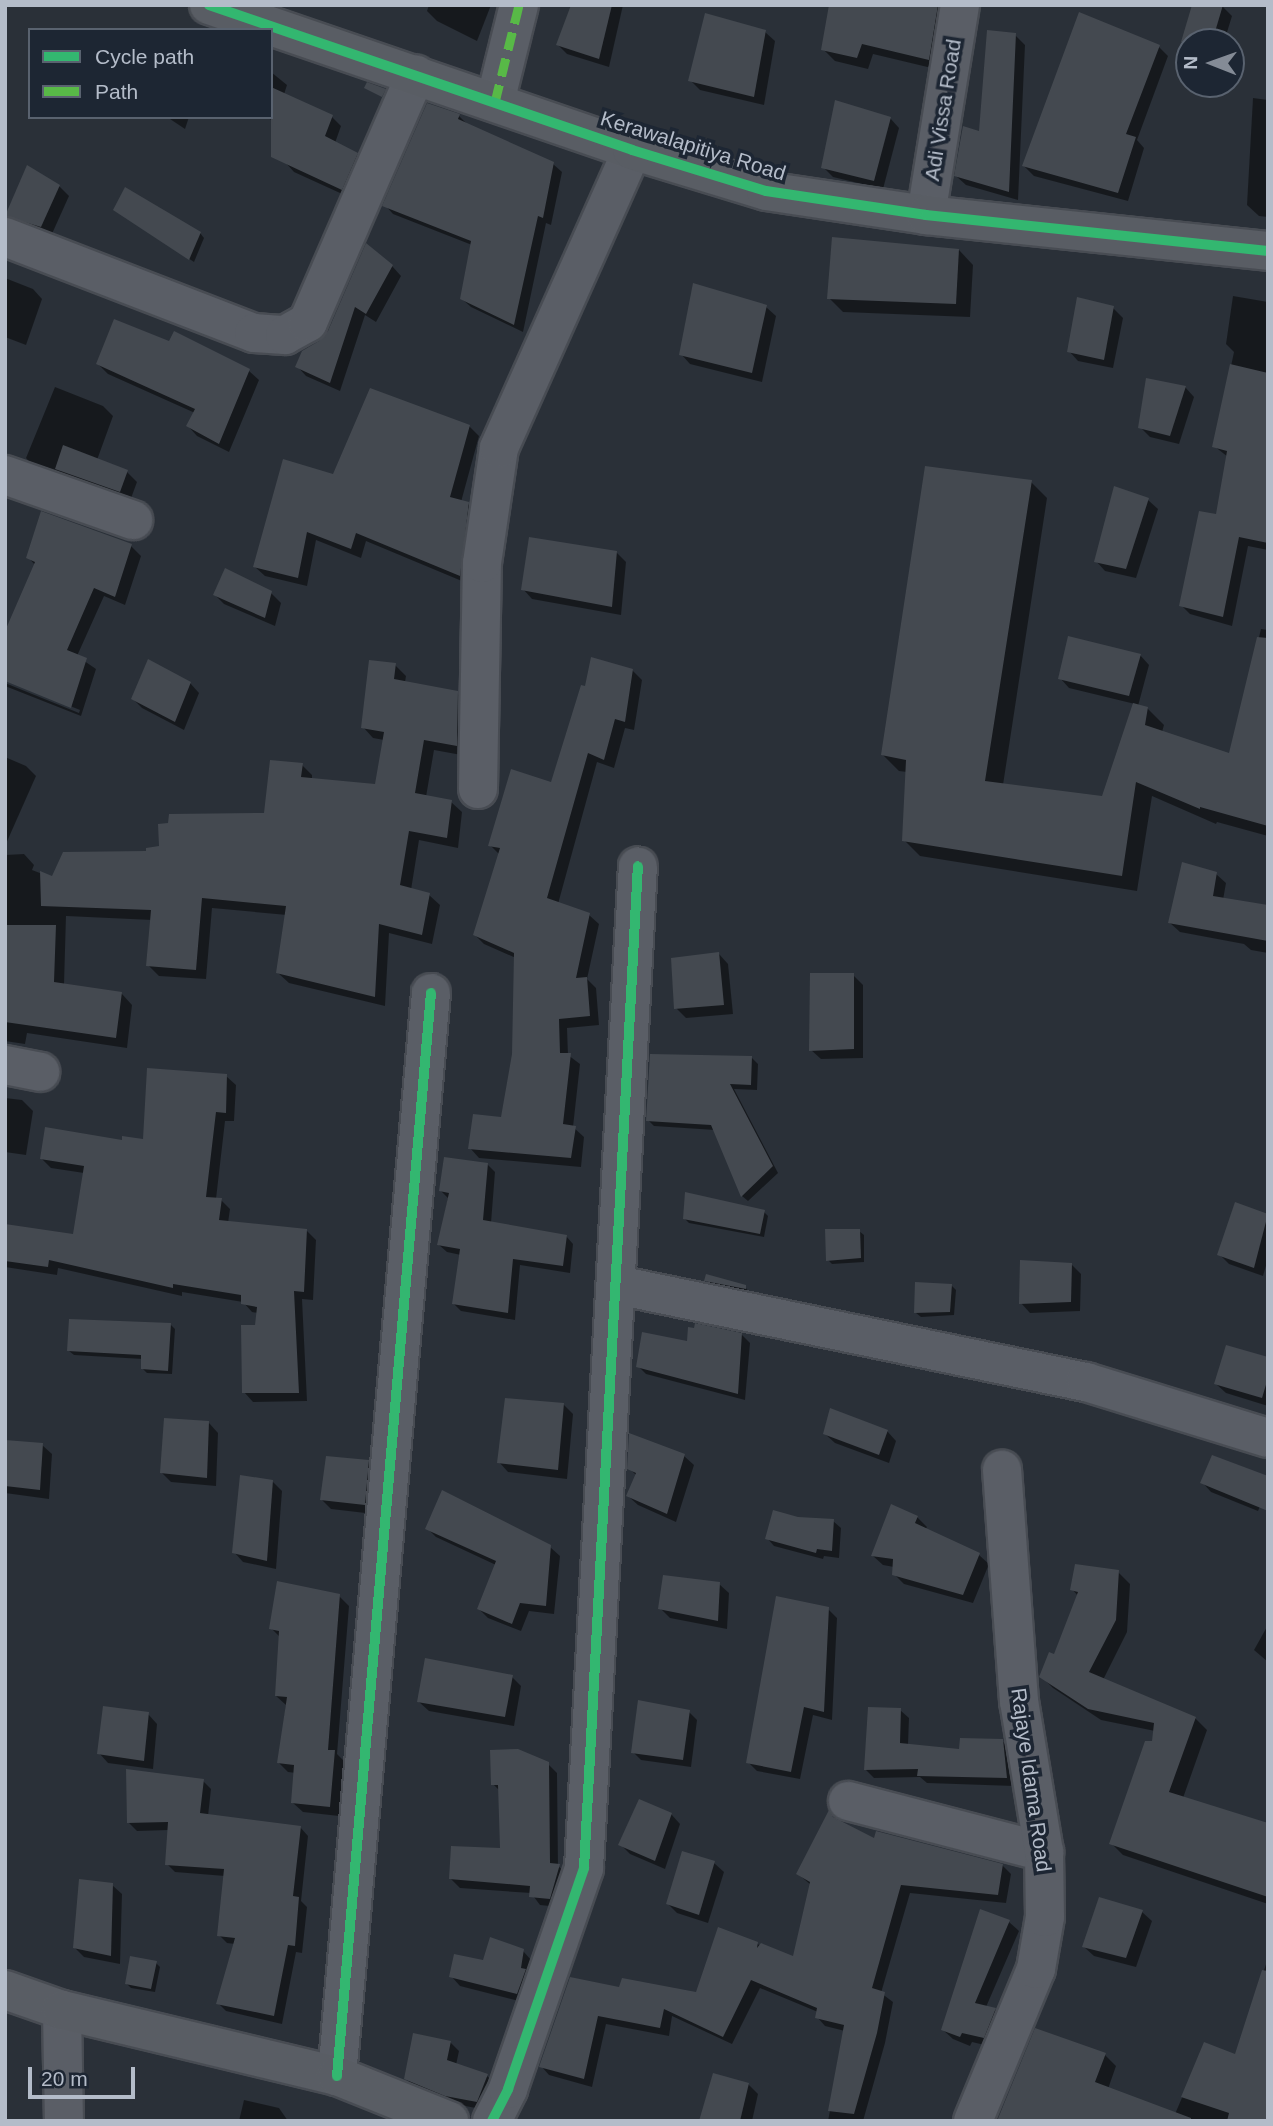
<!DOCTYPE html>
<html>
<head>
<meta charset="utf-8">
<style>
	body { margin:0 }
	#map { position:relative; width:1273px; height:2126px; overflow:hidden; background:#2a3038; font-family:Arial,sans-serif }
	div>[style] { position:absolute }
	.shadow>* { inset:0; background:#0007 }
	.building>* { inset:0; background:#444950 }
	.roads { filter:drop-shadow(2px 0 #484c53) drop-shadow(-2px 0 #484c53) drop-shadow(0 2px #484c53) drop-shadow(0 -2px #484c53) }
	.street>* { height:38px; margin:-19px; padding:0 19px; transform-origin:19px; border-radius:19px; background:#5a5e66 }
	.secondary>* { height:38px; margin:-19px; padding:0 19px; transform-origin:19px; border-radius:19px; background:#595d64 }
	.quiet>* { height:9px; margin-top:-4.5px; transform-origin:0; background:repeating-linear-gradient(90deg,#58b947 0 18px,transparent 0 27px) }
	.cycleway>* { height:10px; margin:-5px; padding:0 5px; transform-origin:5px; border-radius:5px; background:#33b770 }
	span { translate:-50% -50%; white-space:nowrap; text-align:center; line-height:1.15; -webkit-text-stroke:7px #1d2633; paint-order:stroke }
	.street-label { font-size:21px; color:#b4bcc9 }
	.frame { position:absolute; inset:0; border:7px solid #b4bcc9; pointer-events:none }
	.legend { position:absolute; left:28px; top:28px; width:245px; height:91px; box-sizing:border-box; background:#1d2633; border:2px solid #59626f; margin:0; padding:9px 12px; list-style:none; font-size:21px; color:#b4bcc9 }
	.legend li { display:flex; align-items:center; gap:14px; height:35px }
	.legend b { width:35px; border:2px solid #59626f }
	.north { position:absolute; left:1175px; top:28px; width:70px; height:70px; box-sizing:border-box; background:#1d2633; border:2px solid #59626f; border-radius:50%; rotate:271deg; font-size:19px; font-weight:700; line-height:28px; text-align:center; color:#b4bcc9 }
	.north::after { content:''; display:block; margin:auto; width:24px; height:32px; background:#848b96; clip-path:polygon(50% 0,100% 100%,50% 72%,0 100%) }
	.scale { position:absolute; left:28px; top:2067px; width:107px; height:32px; box-sizing:border-box; border:4px solid #b4bcc9; border-top:0; padding-left:9px; font-size:21px; line-height:24px; white-space:nowrap; color:#b4bcc9; -webkit-text-stroke:5px #1d2633; paint-order:stroke }
</style>
</head>
<body>
<div id="map">
	<div class="shadow">
		<div style="clip-path:polygon(429px 5px,491px 5px,477px 41px,437px 21px,427px 11px)"></div>
		<div style="clip-path:polygon(573px 5px,623px 5px,609px 67px,567px 54px,558px 45px)"></div>
		<div style="clip-path:polygon(831px 5px,955px 5px,940px 70px,873px 54px,868px 69px,835px 61px,823px 49px)"></div>
		<div style="clip-path:polygon(1193px 5px,1222px 6px,1232px 16px,1224px 42px,1189px 42px,1189px 63px,1179px 53px)"></div>
		<div style="clip-path:polygon(765px 32px,775px 41px,764px 105px,700px 90px,690px 80px)"></div>
		<div style="clip-path:polygon(1015px 35px,1025px 45px,1018px 200px,966px 185px,956px 176px,980px 133px)"></div>
		<div style="clip-path:polygon(1159px 47px,1168px 56px,1137px 140px,1144px 148px,1128px 201px,1034px 176px,1024px 166px)"></div>
		<div style="clip-path:polygon(271px 72px,287px 85px,275px 122px,266px 117px,271px 117px)"></div>
		<div style="clip-path:polygon(1253px 98px,1268px 100px,1268px 217px,1259px 216px,1247px 205px)"></div>
		<div style="clip-path:polygon(459px 116px,467px 124px,553px 164px,562px 172px,551px 225px,546px 223px,523px 332px,471px 307px,462px 299px,472px 245px,393px 214px,385px 205px)"></div>
		<div style="clip-path:polygon(167px 117px,189px 117px,185px 129px)"></div>
		<div style="clip-path:polygon(332px 117px,341px 126px,335px 143px,357px 154px,367px 164px,351px 198px,294px 172px,285px 162px)"></div>
		<div style="clip-path:polygon(890px 118px,899px 128px,883px 189px,833px 177px,823px 167px)"></div>
		<div style="clip-path:polygon(59px 186px,69px 196px,51px 236px,16px 225px,7px 215px)"></div>
		<div style="clip-path:polygon(115px 210px,200px 233px,204px 238px,194px 262px)"></div>
		<div style="clip-path:polygon(959px 250px,973px 265px,970px 317px,843px 312px,829px 298px)"></div>
		<div style="clip-path:polygon(392px 266px,401px 276px,376px 322px,365px 315px,340px 391px,306px 376px,297px 366px)"></div>
		<div style="clip-path:polygon(5px 278px,33px 289px,42px 299px,26px 345px,5px 337px)"></div>
		<div style="clip-path:polygon(1233px 296px,1268px 302px,1268px 550px,1248px 546px,1232px 626px,1190px 614px,1181px 605px,1217px 516px,1228px 457px,1214px 446px,1234px 352px,1226px 344px)"></div>
		<div style="clip-path:polygon(766px 307px,776px 316px,762px 382px,690px 364px,681px 354px)"></div>
		<div style="clip-path:polygon(1113px 308px,1123px 318px,1113px 368px,1078px 361px,1069px 351px)"></div>
		<div style="clip-path:polygon(98px 364px,249px 371px,259px 380px,229px 452px,197px 436px,188px 426px,195px 413px,108px 374px)"></div>
		<div style="clip-path:polygon(55px 387px,103px 406px,113px 416px,97px 460px,127px 472px,137px 482px,130px 501px,35px 468px,26px 458px)"></div>
		<div style="clip-path:polygon(1185px 387px,1194px 397px,1179px 444px,1150px 437px,1140px 427px)"></div>
		<div style="clip-path:polygon(469px 426px,479px 436px,461px 502px,468px 504px,478px 513px,469px 584px,366px 541px,361px 558px,316px 540px,307px 586px,265px 576px,255px 567px,334px 476px)"></div>
		<div style="clip-path:polygon(1031px 482px,1047px 498px,1003px 785px,1103px 798px,1135px 704px,1069px 688px,1060px 678px,1140px 655px,1149px 665px,1138px 706px,1147px 708px,1164px 725px,1162px 732px,1230px 755px,1261px 629px,1268px 630px,1268px 836px,1217px 822px,1216px 824px,1152px 796px,1137px 891px,920px 856px,904px 840px,907px 772px,899px 771px,883px 755px)"></div>
		<div style="clip-path:polygon(1148px 500px,1158px 509px,1136px 578px,1105px 571px,1096px 561px)"></div>
		<div style="clip-path:polygon(131px 546px,141px 556px,125px 605px,104px 596px,77px 656px,96px 669px,81px 716px,5px 686px,5px 683px,79px 713px,80px 710px,5px 680px,5px 628px,8px 629px,35px 565px,28px 557px)"></div>
		<div style="clip-path:polygon(616px 552px,626px 562px,621px 615px,532px 599px,523px 589px)"></div>
		<div style="clip-path:polygon(271px 593px,281px 603px,275px 626px,224px 604px,215px 595px)"></div>
		<div style="clip-path:polygon(395px 665px,406px 676px,405px 682px,457px 693px,468px 704px,467px 756px,434px 750px,426px 797px,451px 802px,462px 812px,458px 848px,419px 840px,411px 890px,429px 895px,440px 905px,432px 944px,389px 933px,385px 1006px,289px 983px,278px 973px,287px 915px,212px 908px,206px 979px,159px 976px,148px 965px,152px 920px,66px 916px,64px 985px,122px 994px,132px 1005px,127px 1048px,27px 1033px,25px 1044px,5px 1041px,9px 926px,5px 926px,5px 855px,24px 854px,34px 865px,32px 870px,53px 878px,148px 852px,265px 814px,302px 765px,312px 775px,312px 780px,376px 786px,384px 740px,373px 738px,363px 727px)"></div>
		<div style="clip-path:polygon(632px 670px,642px 680px,634px 730px,625px 728px,614px 768px,597px 762px,558px 904px,589px 915px,599px 924px,587px 979px,596px 988px,599px 1025px,567px 1028px,568px 1055px,580px 1064px,573px 1127px,584px 1137px,581px 1167px,479px 1158px,470px 1148px,503px 1119px,514px 1055px,516px 958px,484px 944px,475px 935px,500px 855px,490px 845px,552px 784px)"></div>
		<div style="clip-path:polygon(190px 683px,199px 693px,184px 730px,142px 708px,133px 699px)"></div>
		<div style="clip-path:polygon(5px 757px,26px 766px,36px 776px,5px 846px)"></div>
		<div style="clip-path:polygon(1216px 874px,1226px 883px,1223px 900px,1268px 907px,1268px 953px,1251px 950px,1244px 944px,1180px 932px,1170px 923px)"></div>
		<div style="clip-path:polygon(719px 954px,728px 964px,733px 1014px,686px 1018px,676px 1008px)"></div>
		<div style="clip-path:polygon(853px 975px,863px 985px,863px 1058px,821px 1059px,811px 1050px)"></div>
		<div style="clip-path:polygon(752px 1058px,758px 1064px,757px 1090px,734px 1089px,778px 1173px,748px 1201px,742px 1196px,715px 1130px,654px 1126px,648px 1120px)"></div>
		<div style="clip-path:polygon(226px 1076px,236px 1085px,234px 1121px,225px 1121px,216px 1199px,221px 1200px,230px 1209px,228px 1223px,307px 1231px,316px 1240px,313px 1300px,302px 1299px,307px 1401px,253px 1402px,244px 1392px,258px 1313px,252px 1312px,243px 1302px,182px 1292px,182px 1296px,58px 1268px,57px 1275px,5px 1267px,5px 1226px,74px 1236px,84px 1173px,51px 1168px,42px 1159px,123px 1142px,144px 1141px)"></div>
		<div style="clip-path:polygon(5px 1098px,22px 1100px,33px 1111px,26px 1155px,5px 1152px)"></div>
		<div style="clip-path:polygon(487px 1164px,495px 1172px,491px 1223px,566px 1236px,573px 1244px,570px 1273px,520px 1265px,515px 1320px,461px 1311px,454px 1304px,461px 1255px,447px 1252px,439px 1245px,448px 1198px,441px 1191px)"></div>
		<div style="clip-path:polygon(764px 1212px,768px 1216px,764px 1237px,689px 1223px,684px 1218px)"></div>
		<div style="clip-path:polygon(1267px 1215px,1268px 1259px,1263px 1276px,1229px 1264px,1219px 1254px)"></div>
		<div style="clip-path:polygon(859px 1231px,864px 1235px,864px 1262px,832px 1264px,828px 1260px)"></div>
		<div style="clip-path:polygon(1071px 1264px,1081px 1274px,1080px 1311px,1030px 1313px,1021px 1303px)"></div>
		<div style="clip-path:polygon(706px 1280px,745px 1287px,750px 1293px,710px 1285px)"></div>
		<div style="clip-path:polygon(951px 1285px,956px 1290px,954px 1315px,921px 1317px,916px 1313px)"></div>
		<div style="clip-path:polygon(170px 1324px,175px 1329px,172px 1374px,147px 1373px,142px 1368px,143px 1359px,74px 1355px,69px 1351px)"></div>
		<div style="clip-path:polygon(742px 1335px,750px 1343px,745px 1400px,646px 1374px,638px 1366px,689px 1343px)"></div>
		<div style="clip-path:polygon(1268px 1358px,1268px 1406px,1226px 1393px,1216px 1384px)"></div>
		<div style="clip-path:polygon(563px 1404px,573px 1414px,567px 1479px,508px 1472px,499px 1462px)"></div>
		<div style="clip-path:polygon(209px 1423px,218px 1433px,216px 1486px,171px 1482px,162px 1473px)"></div>
		<div style="clip-path:polygon(887px 1431px,896px 1441px,889px 1463px,835px 1443px,825px 1434px)"></div>
		<div style="clip-path:polygon(5px 1441px,42px 1445px,52px 1454px,49px 1499px,5px 1493px)"></div>
		<div style="clip-path:polygon(684px 1456px,694px 1465px,676px 1522px,638px 1505px,628px 1496px,637px 1476px,629px 1468px)"></div>
		<div style="clip-path:polygon(368px 1461px,377px 1471px,374px 1514px,331px 1509px,321px 1499px)"></div>
		<div style="clip-path:polygon(272px 1481px,282px 1491px,276px 1569px,243px 1562px,234px 1552px)"></div>
		<div style="clip-path:polygon(1202px 1482px,1268px 1488px,1258px 1511px,1211px 1492px)"></div>
		<div style="clip-path:polygon(917px 1517px,927px 1527px,925px 1530px,979px 1555px,989px 1564px,973px 1603px,904px 1584px,894px 1574px,894px 1567px,883px 1565px,873px 1556px)"></div>
		<div style="clip-path:polygon(798px 1518px,833px 1521px,841px 1528px,839px 1558px,824px 1556px,823px 1559px,774px 1546px,767px 1538px)"></div>
		<div style="clip-path:polygon(427px 1528px,550px 1547px,560px 1556px,554px 1614px,529px 1611px,521px 1631px,488px 1618px,479px 1609px,496px 1565px,436px 1537px)"></div>
		<div style="clip-path:polygon(1118px 1572px,1130px 1584px,1127px 1632px,1103px 1680px,1195px 1718px,1207px 1730px,1183px 1798px,1268px 1825px,1268px 1904px,1123px 1855px,1111px 1843px,1153px 1743px,1155px 1731px,1101px 1720px,1053px 1688px,1041px 1676px,1055px 1657px,1078px 1596px,1072px 1589px)"></div>
		<div style="clip-path:polygon(719px 1584px,729px 1593px,727px 1629px,670px 1618px,660px 1608px)"></div>
		<div style="clip-path:polygon(339px 1596px,349px 1606px,337px 1754px,344px 1761px,339px 1816px,303px 1812px,293px 1803px,296px 1773px,288px 1772px,279px 1763px,286px 1705px,276px 1696px,281px 1638px,271px 1628px)"></div>
		<div style="clip-path:polygon(828px 1609px,837px 1618px,832px 1720px,813px 1715px,800px 1779px,757px 1771px,748px 1762px)"></div>
		<div style="clip-path:polygon(1268px 1625px,1268px 1662px,1254px 1650px)"></div>
		<div style="clip-path:polygon(512px 1677px,521px 1686px,514px 1726px,429px 1711px,419px 1702px)"></div>
		<div style="clip-path:polygon(900px 1710px,909px 1718px,908px 1745px,960px 1751px,1002px 1741px,1011px 1749px,1014px 1786px,927px 1783px,920px 1777px,874px 1778px,866px 1770px)"></div>
		<div style="clip-path:polygon(689px 1712px,697px 1720px,691px 1767px,641px 1760px,633px 1752px)"></div>
		<div style="clip-path:polygon(148px 1714px,157px 1724px,153px 1769px,108px 1763px,99px 1753px)"></div>
		<div style="clip-path:polygon(548px 1764px,557px 1773px,558px 1866px,568px 1875px,559px 1907px,540px 1905px,531px 1893px,460px 1888px,451px 1879px,501px 1850px,500px 1791px,493px 1784px)"></div>
		<div style="clip-path:polygon(203px 1781px,211px 1789px,208px 1816px,300px 1827px,308px 1836px,301px 1901px,307px 1907px,302px 1953px,296px 1952px,282px 2024px,226px 2011px,218px 2003px,235px 1944px,227px 1943px,219px 1935px,225px 1876px,175px 1872px,167px 1864px,169px 1830px,137px 1831px,129px 1823px)"></div>
		<div style="clip-path:polygon(829px 1813px,837px 1821px,875px 1840px,1002px 1865px,1011px 1874px,1006px 1903px,910px 1893px,881px 1993px,893px 2002px,885px 2043px,863px 2121px,828px 2121px,845px 2031px,825px 2026px,817px 2017px,818px 2012px,760px 1988px,732px 2044px,672px 2016px,669px 2036px,606px 2024px,592px 2087px,549px 2075px,541px 2066px,620px 1989px,697px 1994px,757px 1944px,794px 1958px,811px 1885px,798px 1874px)"></div>
		<div style="clip-path:polygon(671px 1814px,680px 1824px,665px 1869px,630px 1854px,620px 1844px)"></div>
		<div style="clip-path:polygon(714px 1863px,724px 1872px,708px 1923px,677px 1913px,668px 1904px)"></div>
		<div style="clip-path:polygon(112px 1885px,122px 1894px,120px 1964px,84px 1957px,75px 1948px)"></div>
		<div style="clip-path:polygon(1142px 1912px,1152px 1921px,1136px 1967px,1094px 1956px,1084px 1947px)"></div>
		<div style="clip-path:polygon(1009px 1922px,1019px 1931px,986px 2007px,995px 2010px,1005px 2019px,993px 2047px,972px 2042px,970px 2046px,953px 2039px,943px 2030px)"></div>
		<div style="clip-path:polygon(523px 1951px,532px 1961px,527px 2003px,460px 1986px,451px 1976px)"></div>
		<div style="clip-path:polygon(1268px 1958px,1268px 2121px,999px 2121px,1105px 2055px,1116px 2066px,1108px 2089px,1175px 2114px,1205px 2044px,1236px 2057px)"></div>
		<div style="clip-path:polygon(156px 1963px,160px 1967px,155px 1992px,131px 1988px,126px 1983px)"></div>
		<div style="clip-path:polygon(450px 2042px,459px 2051px,456px 2065px,487px 2076px,496px 2084px,486px 2110px,455px 2104px,414px 2087px,406px 2079px)"></div>
		<div style="clip-path:polygon(748px 2084px,758px 2094px,752px 2121px,701px 2121px)"></div>
		<div style="clip-path:polygon(244px 2100px,279px 2108px,288px 2121px,239px 2121px)"></div>
	</div>
	<div class="building">
		<div style="clip-path:polygon(571px 5px,612px 5px,599px 59px,556px 45px)"></div>
		<div style="clip-path:polygon(829px 5px,938px 5px,929px 60px,862px 44px,857px 58px,821px 50px)"></div>
		<div style="clip-path:polygon(1192px 5px,1223px 5px,1212px 42px,1181px 42px)"></div>
		<div style="clip-path:polygon(1079px 12px,1160px 45px,1126px 134px,1136px 137px,1118px 193px,1022px 166px)"></div>
		<div style="clip-path:polygon(705px 13px,766px 30px,754px 97px,688px 81px)"></div>
		<div style="clip-path:polygon(987px 30px,1016px 33px,1009px 192px,954px 176px,963px 126px,979px 131px)"></div>
		<div style="clip-path:polygon(367px 82px,386px 89px,382px 97px,364px 88px)"></div>
		<div style="clip-path:polygon(271px 87px,333px 115px,325px 136px,358px 153px,342px 190px,271px 157px)"></div>
		<div style="clip-path:polygon(835px 100px,891px 117px,874px 181px,821px 168px)"></div>
		<div style="clip-path:polygon(427px 103px,460px 114px,458px 119px,554px 162px,543px 218px,538px 216px,514px 325px,460px 299px,471px 241px,382px 206px)"></div>
		<div style="clip-path:polygon(27px 165px,60px 185px,41px 227px,5px 216px)"></div>
		<div style="clip-path:polygon(125px 187px,201px 232px,189px 260px,113px 210px)"></div>
		<div style="clip-path:polygon(832px 237px,959px 249px,956px 304px,827px 299px)"></div>
		<div style="clip-path:polygon(366px 243px,393px 265px,366px 314px,355px 307px,330px 383px,295px 367px,302px 351px,319px 341px,328px 331px)"></div>
		<div style="clip-path:polygon(693px 283px,767px 305px,752px 373px,679px 355px)"></div>
		<div style="clip-path:polygon(1077px 297px,1114px 306px,1104px 360px,1067px 352px)"></div>
		<div style="clip-path:polygon(114px 319px,169px 341px,174px 331px,250px 369px,219px 444px,186px 426px,195px 409px,96px 364px)"></div>
		<div style="clip-path:polygon(1230px 364px,1268px 373px,1268px 543px,1239px 537px,1223px 617px,1179px 606px,1199px 511px,1216px 514px,1227px 451px,1212px 447px)"></div>
		<div style="clip-path:polygon(1146px 378px,1186px 386px,1170px 436px,1138px 428px)"></div>
		<div style="clip-path:polygon(370px 388px,470px 425px,450px 497px,469px 502px,460px 576px,356px 533px,351px 549px,307px 532px,298px 578px,253px 567px,283px 459px,333px 474px)"></div>
		<div style="clip-path:polygon(63px 445px,128px 470px,120px 492px,55px 469px)"></div>
		<div style="clip-path:polygon(925px 466px,1032px 480px,985px 781px,1102px 796px,1133px 703px,1148px 707px,1145px 725px,1229px 753px,1257px 637px,1268px 638px,1268px 826px,1200px 807px,1200px 809px,1136px 782px,1122px 876px,902px 841px,906px 760px,881px 755px)"></div>
		<div style="clip-path:polygon(1114px 486px,1149px 498px,1126px 569px,1094px 562px)"></div>
		<div style="clip-path:polygon(41px 511px,132px 544px,115px 597px,94px 588px,67px 650px,87px 658px,71px 708px,5px 681px,5px 631px,35px 562px,26px 558px)"></div>
		<div style="clip-path:polygon(529px 537px,617px 551px,612px 607px,521px 590px)"></div>
		<div style="clip-path:polygon(225px 568px,272px 591px,265px 618px,213px 595px)"></div>
		<div style="clip-path:polygon(1068px 636px,1141px 654px,1129px 696px,1058px 679px)"></div>
		<div style="clip-path:polygon(591px 657px,633px 669px,625px 722px,615px 719px,604px 760px,588px 753px,547px 898px,590px 913px,576px 978px,587px 977px,590px 1016px,559px 1019px,560px 1053px,571px 1053px,563px 1124px,576px 1126px,571px 1158px,468px 1149px,473px 1114px,501px 1117px,512px 1054px,514px 953px,473px 935px,500px 848px,488px 846px,511px 769px,551px 782px,581px 685px,585px 686px)"></div>
		<div style="clip-path:polygon(148px 659px,191px 682px,175px 722px,131px 699px)"></div>
		<div style="clip-path:polygon(369px 660px,396px 663px,394px 679px,458px 691px,457px 746px,424px 740px,415px 793px,452px 800px,447px 838px,409px 831px,400px 885px,430px 893px,422px 935px,379px 924px,375px 997px,276px 973px,286px 906px,202px 898px,196px 970px,146px 966px,151px 910px,41px 906px,40px 871px,52px 876px,63px 852px,146px 851px,146px 848px,159px 846px,158px 824px,168px 823px,169px 814px,264px 813px,270px 760px,303px 763px,301px 777px,375px 784px,384px 732px,361px 728px)"></div>
		<div style="clip-path:polygon(1182px 862px,1217px 872px,1213px 896px,1268px 905px,1268px 941px,1168px 923px)"></div>
		<div style="clip-path:polygon(7px 925px,56px 925px,54px 982px,122px 992px,116px 1038px,5px 1022px)"></div>
		<div style="clip-path:polygon(719px 952px,724px 1005px,674px 1009px,671px 958px)"></div>
		<div style="clip-path:polygon(810px 973px,854px 973px,854px 1049px,809px 1051px)"></div>
		<div style="clip-path:polygon(650px 1054px,752px 1056px,751px 1085px,730px 1084px,773px 1166px,741px 1197px,711px 1125px,646px 1121px)"></div>
		<div style="clip-path:polygon(147px 1068px,227px 1074px,226px 1113px,216px 1112px,206px 1197px,222px 1198px,219px 1220px,307px 1229px,304px 1292px,294px 1291px,299px 1393px,242px 1393px,241px 1325px,255px 1325px,257px 1307px,241px 1304px,241px 1295px,173px 1284px,173px 1288px,49px 1260px,48px 1267px,5px 1261px,5px 1224px,73px 1234px,84px 1166px,40px 1159px,45px 1127px,122px 1140px,122px 1136px,143px 1139px)"></div>
		<div style="clip-path:polygon(444px 1157px,488px 1163px,483px 1220px,567px 1235px,563px 1266px,513px 1259px,508px 1313px,452px 1304px,460px 1249px,437px 1245px,449px 1193px,439px 1191px)"></div>
		<div style="clip-path:polygon(685px 1192px,765px 1210px,760px 1234px,683px 1219px)"></div>
		<div style="clip-path:polygon(1235px 1202px,1268px 1214px,1254px 1268px,1217px 1255px)"></div>
		<div style="clip-path:polygon(825px 1229px,860px 1229px,861px 1258px,826px 1261px)"></div>
		<div style="clip-path:polygon(1020px 1260px,1072px 1263px,1071px 1302px,1019px 1304px)"></div>
		<div style="clip-path:polygon(706px 1274px,746px 1285px,746px 1289px,704px 1281px)"></div>
		<div style="clip-path:polygon(915px 1282px,952px 1284px,950px 1312px,914px 1313px)"></div>
		<div style="clip-path:polygon(69px 1319px,171px 1323px,168px 1371px,141px 1369px,141px 1355px,67px 1351px)"></div>
		<div style="clip-path:polygon(695px 1323px,742px 1333px,738px 1394px,636px 1367px,642px 1332px,687px 1341px,688px 1327px,694px 1328px)"></div>
		<div style="clip-path:polygon(1226px 1345px,1268px 1357px,1268px 1378px,1262px 1398px,1214px 1384px)"></div>
		<div style="clip-path:polygon(505px 1398px,564px 1403px,558px 1470px,497px 1463px)"></div>
		<div style="clip-path:polygon(830px 1408px,888px 1430px,879px 1455px,823px 1434px)"></div>
		<div style="clip-path:polygon(164px 1418px,209px 1421px,207px 1478px,160px 1473px)"></div>
		<div style="clip-path:polygon(629px 1433px,685px 1454px,667px 1514px,626px 1496px,636px 1473px,627px 1469px)"></div>
		<div style="clip-path:polygon(5px 1440px,43px 1443px,40px 1490px,5px 1486px)"></div>
		<div style="clip-path:polygon(1212px 1455px,1268px 1476px,1268px 1511px,1200px 1483px)"></div>
		<div style="clip-path:polygon(326px 1456px,369px 1460px,365px 1505px,320px 1500px)"></div>
		<div style="clip-path:polygon(240px 1475px,273px 1480px,267px 1561px,232px 1553px)"></div>
		<div style="clip-path:polygon(442px 1490px,551px 1545px,546px 1606px,520px 1603px,512px 1624px,477px 1609px,496px 1561px,425px 1529px)"></div>
		<div style="clip-path:polygon(891px 1504px,918px 1516px,915px 1523px,980px 1553px,963px 1595px,892px 1575px,893px 1559px,871px 1556px)"></div>
		<div style="clip-path:polygon(773px 1510px,798px 1517px,834px 1519px,832px 1551px,817px 1549px,816px 1553px,765px 1539px)"></div>
		<div style="clip-path:polygon(1075px 1564px,1119px 1570px,1116px 1620px,1089px 1672px,1196px 1717px,1169px 1792px,1268px 1823px,1268px 1897px,1109px 1844px,1145px 1741px,1152px 1741px,1154px 1723px,1088px 1709px,1039px 1677px,1049px 1652px,1054px 1654px,1078px 1592px,1070px 1590px)"></div>
		<div style="clip-path:polygon(663px 1575px,720px 1582px,718px 1621px,658px 1609px)"></div>
		<div style="clip-path:polygon(277px 1581px,340px 1594px,328px 1750px,335px 1750px,330px 1807px,291px 1803px,294px 1765px,277px 1763px,287px 1697px,275px 1696px,279px 1631px,269px 1629px)"></div>
		<div style="clip-path:polygon(776px 1596px,829px 1607px,824px 1712px,804px 1707px,791px 1772px,746px 1763px)"></div>
		<div style="clip-path:polygon(425px 1658px,513px 1675px,505px 1717px,417px 1702px)"></div>
		<div style="clip-path:polygon(638px 1700px,690px 1710px,683px 1760px,631px 1753px)"></div>
		<div style="clip-path:polygon(103px 1706px,149px 1712px,144px 1761px,97px 1754px)"></div>
		<div style="clip-path:polygon(868px 1707px,901px 1708px,900px 1743px,959px 1749px,960px 1738px,1003px 1739px,1007px 1778px,917px 1776px,918px 1769px,864px 1770px)"></div>
		<div style="clip-path:polygon(518px 1749px,549px 1762px,550px 1863px,560px 1864px,550px 1899px,529px 1897px,530px 1886px,449px 1879px,451px 1846px,500px 1848px,498px 1785px,491px 1785px,490px 1750px)"></div>
		<div style="clip-path:polygon(126px 1769px,204px 1779px,200px 1813px,301px 1826px,293px 1896px,299px 1897px,295px 1946px,288px 1945px,274px 2016px,216px 2004px,235px 1938px,217px 1936px,224px 1869px,165px 1865px,168px 1822px,127px 1823px)"></div>
		<div style="clip-path:polygon(639px 1799px,672px 1813px,655px 1861px,618px 1845px)"></div>
		<div style="clip-path:polygon(829px 1810px,833px 1817px,874px 1838px,876px 1831px,1003px 1864px,998px 1895px,901px 1885px,872px 1988px,885px 1992px,877px 2033px,854px 2114px,828px 2111px,844px 2025px,815px 2018px,817px 2008px,751px 1980px,723px 2037px,664px 2009px,660px 2028px,598px 2016px,584px 2079px,539px 2067px,570px 1977px,619px 1987px,622px 1978px,696px 1992px,718px 1927px,758px 1942px,757px 1948px,761px 1943px,793px 1956px,810px 1882px,796px 1874px)"></div>
		<div style="clip-path:polygon(682px 1851px,715px 1861px,699px 1915px,666px 1904px)"></div>
		<div style="clip-path:polygon(79px 1879px,113px 1883px,111px 1956px,73px 1948px)"></div>
		<div style="clip-path:polygon(1099px 1897px,1143px 1910px,1126px 1958px,1082px 1947px)"></div>
		<div style="clip-path:polygon(980px 1909px,1010px 1920px,975px 2003px,996px 2008px,984px 2038px,962px 2033px,960px 2037px,941px 2030px)"></div>
		<div style="clip-path:polygon(490px 1937px,524px 1949px,521px 1968px,526px 1969px,517px 1994px,449px 1977px,454px 1954px,483px 1960px)"></div>
		<div style="clip-path:polygon(130px 1956px,157px 1961px,151px 1989px,125px 1984px)"></div>
		<div style="clip-path:polygon(1262px 1970px,1268px 1971px,1268px 2121px,1227px 2121px,1229px 2113px,1181px 2097px,1204px 2042px,1235px 2054px)"></div>
		<div style="clip-path:polygon(1035px 2028px,1106px 2053px,1095px 2082px,1191px 2118px,1191px 2121px,997px 2121px)"></div>
		<div style="clip-path:polygon(413px 2033px,451px 2041px,447px 2060px,488px 2074px,477px 2102px,445px 2096px,404px 2079px)"></div>
		<div style="clip-path:polygon(713px 2073px,749px 2083px,740px 2121px,699px 2121px)"></div>
	</div>
	<div class="roads">
		<div class="street">
			<div style="left:495px;top:102px;width:100px;rotate:-76.1deg"></div>
			<div style="left:926px;top:215px;width:213px;rotate:-80.8deg"></div>
			<div style="left:5px;top:237px;width:267px;rotate:21.1deg"></div>
			<div style="left:254px;top:333px;width:31px;rotate:4deg"></div>
			<div style="left:285px;top:335px;width:26px;rotate:-29deg"></div>
			<div style="left:308px;top:322px;width:270px;rotate:-66.5deg"></div>
			<div style="left:5px;top:475px;width:136px;rotate:19.4deg"></div>
			<div style="left:478px;top:789px;width:226px;rotate:-89deg"></div>
			<div style="left:482px;top:563px;width:116px;rotate:-81.6deg"></div>
			<div style="left:499px;top:448px;width:326px;rotate:-65.9deg"></div>
			<div style="left:5px;top:1065px;width:36px;rotate:11deg"></div>
			<div style="left:617px;top:1285px;width:479px;rotate:11.7deg"></div>
			<div style="left:1086px;top:1382px;width:190px;rotate:17.1deg"></div>
			<div style="left:848px;top:1801px;width:203px;rotate:14.6deg"></div>
			<div style="left:62px;top:2010px;width:111px;rotate:89deg"></div>
			<div style="left:337px;top:2076px;width:1087px;rotate:-85.04deg"></div>
			<div style="left:492px;top:2121px;width:36px;rotate:-63deg"></div>
			<div style="left:508px;top:2089px;width:234px;rotate:-71deg"></div>
			<div style="left:584px;top:1868px;width:1003px;rotate:-86.92deg"></div>
			<div style="left:973px;top:2121px;width:165px;rotate:-67.5deg"></div>
			<div style="left:1036px;top:1969px;width:53px;rotate:-80.2deg"></div>
			<div style="left:1045px;top:1917px;width:65px;rotate:-90.9deg"></div>
			<div style="left:1044px;top:1852px;width:153px;rotate:-99.4deg"></div>
			<div style="left:1019px;top:1701px;width:232px;rotate:-94.2deg"></div>
		</div>
		<div class="secondary">
			<div style="left:209px;top:5px;width:447px;rotate:18.9deg"></div>
			<div style="left:632px;top:150px;width:140px;rotate:17deg"></div>
			<div style="left:766px;top:191px;width:162px;rotate:8.5deg"></div>
			<div style="left:926px;top:215px;width:344px;rotate:6deg"></div>
			<div style="left:5px;top:1990px;width:60px;rotate:19.3deg"></div>
			<div style="left:62px;top:2010px;width:283px;rotate:13.5deg"></div>
			<div style="left:337px;top:2076px;width:121px;rotate:21.9deg"></div>
		</div>
	</div>
	<div class="quiet">
		<div style="left:495px;top:102px;width:100px;rotate:-76.1deg"></div>
	</div>
	<div class="cycleway">
		<div style="left:209px;top:5px;width:447px;rotate:18.9deg"></div>
		<div style="left:632px;top:150px;width:140px;rotate:17deg"></div>
		<div style="left:766px;top:191px;width:162px;rotate:8.5deg"></div>
		<div style="left:926px;top:215px;width:344px;rotate:6deg"></div>
		<div style="left:337px;top:2076px;width:1087px;rotate:-85.04deg"></div>
		<div style="left:492px;top:2121px;width:36px;rotate:-63deg"></div>
		<div style="left:508px;top:2089px;width:234px;rotate:-71deg"></div>
		<div style="left:584px;top:1868px;width:1003px;rotate:-86.92deg"></div>
	</div>
	<div class="street-label">
		<span style="left:943px;top:110px;rotate:-81deg">Adi Vissa Road</span>
		<span style="left:693px;top:146px;rotate:17deg">Kerawalapitiya Road</span>
		<span style="left:1031px;top:1780px;rotate:82deg">Rajaye Idama Road</span>
	</div>
	<div class="frame"></div>
	<ul class="legend">
	<li><b style="height:9px;background:#33b770"></b>Cycle path</li>
	<li><b style="height:9px;background:#58b947"></b>Path</li>
	</ul>
	<div class="north">N</div>
	<div class="scale">20 m</div>
</div>
</body>
</html>
